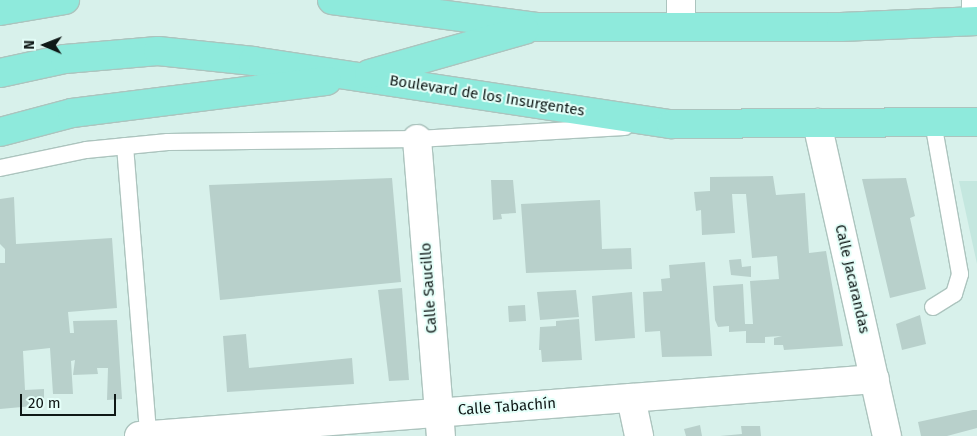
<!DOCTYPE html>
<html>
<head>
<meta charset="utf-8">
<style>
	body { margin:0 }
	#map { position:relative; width:977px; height:436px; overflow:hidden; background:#d8f1eb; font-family:"Fira Sans",sans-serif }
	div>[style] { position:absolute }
	.built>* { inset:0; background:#c4e7df }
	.building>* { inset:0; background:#b8d0cb }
	.roads { filter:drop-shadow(1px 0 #acc4be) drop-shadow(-1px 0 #acc4be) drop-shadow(0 1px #acc4be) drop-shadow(0 -1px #acc4be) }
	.lane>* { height:16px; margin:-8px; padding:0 8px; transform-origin:8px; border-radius:8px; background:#fff }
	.street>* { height:28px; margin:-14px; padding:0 14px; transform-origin:14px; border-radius:14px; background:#fff }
	.primary>* { height:28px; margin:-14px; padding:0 14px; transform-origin:14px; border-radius:14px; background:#8eeadc }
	span { translate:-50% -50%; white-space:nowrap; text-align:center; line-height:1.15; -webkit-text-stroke:4px #e5fff9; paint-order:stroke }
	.street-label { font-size:15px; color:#0f1816 }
	.north { position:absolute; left:20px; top:20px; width:50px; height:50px; -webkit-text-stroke:4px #e5fff9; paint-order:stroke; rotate:271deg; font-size:14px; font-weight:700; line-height:20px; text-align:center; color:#0f1816 }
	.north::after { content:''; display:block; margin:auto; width:18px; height:22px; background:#0f1816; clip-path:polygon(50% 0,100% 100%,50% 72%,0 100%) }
	.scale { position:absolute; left:20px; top:394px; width:96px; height:22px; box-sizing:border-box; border:2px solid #0f1816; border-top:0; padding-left:6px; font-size:15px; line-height:18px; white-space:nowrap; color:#0f1816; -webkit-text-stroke:4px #e5fff9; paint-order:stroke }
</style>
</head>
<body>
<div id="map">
	<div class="built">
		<div style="clip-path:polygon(959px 181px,977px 181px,977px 264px)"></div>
	</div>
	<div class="building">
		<div style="clip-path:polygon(773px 176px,776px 195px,805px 193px,809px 253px,826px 251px,843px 346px,784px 350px,783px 345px,774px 345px,774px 338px,782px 336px,765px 337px,765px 343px,746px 343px,746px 331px,729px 332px,729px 326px,718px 327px,715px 320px,713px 286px,743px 284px,745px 324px,753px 324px,750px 281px,779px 279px,777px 256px,752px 258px,746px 194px,732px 194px,735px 233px,702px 235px,701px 210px,696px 211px,694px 192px,710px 191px,710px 177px)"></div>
		<div style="clip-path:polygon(392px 178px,401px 282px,220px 300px,209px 185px)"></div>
		<div style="clip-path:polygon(906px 178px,915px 216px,910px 218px,926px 289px,890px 298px,862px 179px)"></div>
		<div style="clip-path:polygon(491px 180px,513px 180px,516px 213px,501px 214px,502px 219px,493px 220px)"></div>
		<div style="clip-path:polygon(14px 197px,16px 244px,112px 238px,117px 308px,68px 312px,70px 333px,74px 333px,73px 321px,117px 320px,122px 399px,107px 400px,108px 368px,97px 368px,98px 374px,73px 375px,75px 360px,71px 361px,73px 394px,53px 394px,50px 348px,23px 351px,25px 390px,44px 389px,44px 405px,0 409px,0 263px,5px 263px,5px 249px,0 244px,0 199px)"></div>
		<div style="clip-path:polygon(600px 200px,602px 249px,631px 248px,632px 269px,526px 273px,521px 204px)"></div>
		<div style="clip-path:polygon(741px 259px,742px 267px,751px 266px,751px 277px,731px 275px,729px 260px)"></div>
		<div style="clip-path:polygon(705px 262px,712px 356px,662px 357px,660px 331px,645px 332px,643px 292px,662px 291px,661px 279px,670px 278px,669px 265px)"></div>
		<div style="clip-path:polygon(402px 288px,409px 380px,389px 381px,378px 290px)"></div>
		<div style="clip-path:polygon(576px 290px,579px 317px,540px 320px,537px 292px)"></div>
		<div style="clip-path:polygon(632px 292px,635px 338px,595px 341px,592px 296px)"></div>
		<div style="clip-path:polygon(525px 305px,526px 321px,509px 322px,508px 306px)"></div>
		<div style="clip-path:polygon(920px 315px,926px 344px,902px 350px,896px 324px)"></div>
		<div style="clip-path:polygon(579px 319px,582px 360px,542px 362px,541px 350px,539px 350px,540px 327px,556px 326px,556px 321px)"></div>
		<div style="clip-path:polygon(246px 334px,249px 368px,352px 358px,354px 384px,227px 392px,223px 336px)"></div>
		<div style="clip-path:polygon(973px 410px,977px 410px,977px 428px,947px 436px,921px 436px,918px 422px)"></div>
		<div style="clip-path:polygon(700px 425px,702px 436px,686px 436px,684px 429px)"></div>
		<div style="clip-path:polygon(741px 426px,760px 426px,761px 436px,720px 436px,742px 434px)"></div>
	</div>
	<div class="roads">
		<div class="lane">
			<div style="left:125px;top:146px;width:290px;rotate:85.4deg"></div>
			<div style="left:0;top:168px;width:88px;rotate:-11.8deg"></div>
			<div style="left:86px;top:150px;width:82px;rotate:-5.6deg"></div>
			<div style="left:168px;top:142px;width:249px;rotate:-0.7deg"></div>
			<div style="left:417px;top:139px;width:208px;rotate:-3.3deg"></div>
			<div style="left:933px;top:307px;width:25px;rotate:-32deg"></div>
			<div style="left:954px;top:294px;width:21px;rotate:-73deg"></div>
			<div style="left:960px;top:274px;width:154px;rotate:-100.1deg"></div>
		</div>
		<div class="street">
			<div style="left:976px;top:0;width:21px;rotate:87deg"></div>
			<div style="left:681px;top:27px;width:27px;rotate:-90deg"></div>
			<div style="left:817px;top:123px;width:321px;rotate:77.4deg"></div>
			<div style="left:417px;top:139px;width:298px;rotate:85.4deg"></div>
			<div style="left:631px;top:398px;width:39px;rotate:78deg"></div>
			<div style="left:139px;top:436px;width:738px;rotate:-4.43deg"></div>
		</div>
		<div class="primary">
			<div style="left:332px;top:0;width:206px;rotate:7.5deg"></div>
			<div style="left:536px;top:27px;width:305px"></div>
			<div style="left:841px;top:27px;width:136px;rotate:-2.5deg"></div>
			<div style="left:0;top:11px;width:66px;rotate:-9.6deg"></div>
			<div style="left:0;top:73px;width:66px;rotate:-12.2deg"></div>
			<div style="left:65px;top:59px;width:93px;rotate:-4.9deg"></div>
			<div style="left:158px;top:51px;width:96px;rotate:6deg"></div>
			<div style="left:253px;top:61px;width:423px;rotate:8.6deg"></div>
			<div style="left:671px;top:124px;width:306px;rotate:-0.4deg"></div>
			<div style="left:369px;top:74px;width:162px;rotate:-15.8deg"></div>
			<div style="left:0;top:132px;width:74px;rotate:-14.8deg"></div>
			<div style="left:72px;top:113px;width:257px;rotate:-7.2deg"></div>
		</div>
	</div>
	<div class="street-label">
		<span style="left:487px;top:96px;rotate:9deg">Boulevard de los Insurgentes</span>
		<span style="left:852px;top:279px;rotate:77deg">Calle Jacarandas</span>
		<span style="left:429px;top:288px;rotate:-94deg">Calle Saucillo</span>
		<span style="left:507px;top:407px;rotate:-4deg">Calle Tabachín</span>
	</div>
	<div class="north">N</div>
	<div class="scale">20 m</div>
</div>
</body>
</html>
